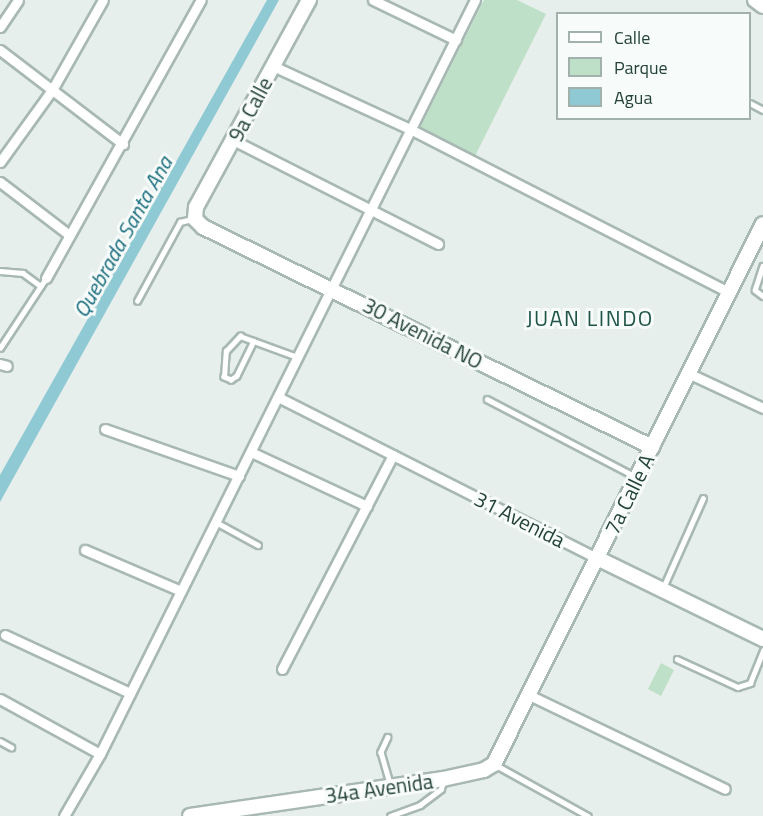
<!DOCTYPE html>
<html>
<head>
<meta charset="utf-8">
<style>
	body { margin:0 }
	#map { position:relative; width:763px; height:816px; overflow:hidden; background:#e6efeb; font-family:"Titillium Web",sans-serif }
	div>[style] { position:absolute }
	.green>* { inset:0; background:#bfe0c8 }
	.water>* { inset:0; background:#8ec9d4 }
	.roads { filter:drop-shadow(2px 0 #a8b8b2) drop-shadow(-2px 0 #a8b8b2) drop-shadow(0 2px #a8b8b2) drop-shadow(0 -2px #a8b8b2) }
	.lane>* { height:4.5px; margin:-2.25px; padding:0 2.25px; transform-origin:2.25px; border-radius:2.25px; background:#fff }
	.street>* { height:9px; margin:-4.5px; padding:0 4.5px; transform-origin:4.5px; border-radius:4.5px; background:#fff }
	.secondary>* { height:14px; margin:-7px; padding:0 7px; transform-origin:7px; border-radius:7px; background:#fff }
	span { translate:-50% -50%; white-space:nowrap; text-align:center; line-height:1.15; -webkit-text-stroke:6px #f7fbf9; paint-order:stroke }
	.street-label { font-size:21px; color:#24423a }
	.water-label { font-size:22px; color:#1c6f80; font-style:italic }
	.neighbourhood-label { font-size:22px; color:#1f5548; letter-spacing:1.5px }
	.legend { position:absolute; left:556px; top:12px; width:195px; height:108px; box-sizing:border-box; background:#f7fbf9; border:2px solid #a3b1ad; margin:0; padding:8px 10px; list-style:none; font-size:18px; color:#24423a }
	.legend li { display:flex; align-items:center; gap:12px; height:30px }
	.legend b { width:30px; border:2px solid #a3b1ad }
</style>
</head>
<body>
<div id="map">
	<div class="green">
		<div style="clip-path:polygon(484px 0,517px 0,546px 14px,475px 156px,419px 130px)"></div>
		<div style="clip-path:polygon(661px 663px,674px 670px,661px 696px,648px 689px)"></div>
	</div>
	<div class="water">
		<div style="clip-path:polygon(267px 0,279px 0,0 502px,0 475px)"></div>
	</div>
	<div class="roads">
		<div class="lane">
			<div style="left:750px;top:103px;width:15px;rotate:28deg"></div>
			<div style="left:763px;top:266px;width:25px;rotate:108deg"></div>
			<div style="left:755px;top:290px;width:10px;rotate:37deg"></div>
			<div style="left:0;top:271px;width:23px;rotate:5deg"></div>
			<div style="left:23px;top:273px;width:22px;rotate:36deg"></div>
			<div style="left:137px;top:301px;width:90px;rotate:-61.4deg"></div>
			<div style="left:180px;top:222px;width:12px;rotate:-14deg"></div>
			<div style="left:254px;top:341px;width:39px;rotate:116deg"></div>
			<div style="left:237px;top:376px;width:7px;rotate:146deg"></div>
			<div style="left:231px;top:380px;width:8px;rotate:-157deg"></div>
			<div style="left:224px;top:377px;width:26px;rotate:-86deg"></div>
			<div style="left:226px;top:351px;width:21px;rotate:-47deg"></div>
			<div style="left:240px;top:336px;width:61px;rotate:20.2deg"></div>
			<div style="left:0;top:348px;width:84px;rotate:-56.7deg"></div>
			<div style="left:487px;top:399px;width:166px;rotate:27.6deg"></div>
			<div style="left:216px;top:522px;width:48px;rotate:28.7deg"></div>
			<div style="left:663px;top:588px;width:98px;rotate:-66deg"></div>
			<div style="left:677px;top:659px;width:67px;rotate:24.7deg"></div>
			<div style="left:738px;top:687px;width:13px;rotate:-18deg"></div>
			<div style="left:750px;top:683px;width:35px;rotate:-68deg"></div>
			<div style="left:388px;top:737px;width:17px;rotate:115deg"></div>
			<div style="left:381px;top:752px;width:33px;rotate:74deg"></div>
			<div style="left:0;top:741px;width:13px;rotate:29deg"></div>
			<div style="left:496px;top:765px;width:105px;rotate:29deg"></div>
			<div style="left:390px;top:816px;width:32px;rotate:-20deg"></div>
			<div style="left:420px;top:805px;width:26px;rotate:-37deg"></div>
			<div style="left:441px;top:789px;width:8px;rotate:-76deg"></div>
		</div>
		<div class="street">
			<div style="left:373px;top:0;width:92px;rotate:25.7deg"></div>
			<div style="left:0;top:27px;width:32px;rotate:-56deg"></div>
			<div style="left:0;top:50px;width:155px;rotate:37.4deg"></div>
			<div style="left:273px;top:66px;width:153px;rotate:24.7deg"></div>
			<div style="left:412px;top:130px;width:356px;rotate:27.1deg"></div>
			<div style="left:233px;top:140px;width:230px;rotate:26.9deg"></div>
			<div style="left:0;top:162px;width:89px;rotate:-54.2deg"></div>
			<div style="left:52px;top:90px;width:103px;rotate:-60.5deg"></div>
			<div style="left:0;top:182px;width:86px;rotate:37.4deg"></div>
			<div style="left:46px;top:278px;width:318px;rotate:-60.9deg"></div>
			<div style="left:0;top:364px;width:7px;rotate:16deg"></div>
			<div style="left:688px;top:373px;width:83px;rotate:25deg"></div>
			<div style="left:278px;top:397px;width:357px;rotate:26.8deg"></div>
			<div style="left:105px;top:429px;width:142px;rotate:19.3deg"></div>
			<div style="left:251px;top:452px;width:128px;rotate:25deg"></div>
			<div style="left:85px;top:550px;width:104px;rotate:23.1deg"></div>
			<div style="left:5px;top:635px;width:138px;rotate:24.9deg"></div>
			<div style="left:282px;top:669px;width:241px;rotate:-62.6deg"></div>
			<div style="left:529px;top:695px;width:217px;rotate:25.6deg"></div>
			<div style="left:0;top:699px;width:114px;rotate:28.8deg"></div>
			<div style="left:64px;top:816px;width:72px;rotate:-59.9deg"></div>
			<div style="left:100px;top:754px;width:842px;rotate:-63.56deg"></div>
		</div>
		<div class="secondary">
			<div style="left:309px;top:0;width:236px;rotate:118.6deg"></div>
			<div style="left:196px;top:207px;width:12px;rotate:95deg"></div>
			<div style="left:195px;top:219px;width:11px;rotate:45deg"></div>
			<div style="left:203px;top:227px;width:500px;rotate:26.1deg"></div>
			<div style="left:755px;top:0;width:10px;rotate:37deg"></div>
			<div style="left:597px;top:558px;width:185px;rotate:26deg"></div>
			<div style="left:190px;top:816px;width:256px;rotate:-8.3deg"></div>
			<div style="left:443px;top:779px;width:42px;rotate:-12.4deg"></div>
			<div style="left:484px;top:770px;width:12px;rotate:-31deg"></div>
			<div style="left:494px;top:764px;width:603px;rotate:-63.52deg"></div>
		</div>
	</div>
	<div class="street-label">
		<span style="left:250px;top:109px;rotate:-62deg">9a Calle</span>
		<span style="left:423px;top:333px;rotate:27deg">30 Avenida NO</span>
		<span style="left:629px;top:494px;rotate:-64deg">7a Calle A</span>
		<span style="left:520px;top:519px;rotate:27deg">31 Avenida</span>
		<span style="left:379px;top:788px;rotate:-8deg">34a Avenida</span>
	</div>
	<div class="water-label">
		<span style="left:123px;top:237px;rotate:-61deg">Quebrada Santa Ana</span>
	</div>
	<div class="neighbourhood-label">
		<span style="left:590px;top:319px">JUAN LINDO</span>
	</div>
	<ul class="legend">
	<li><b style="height:8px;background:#fff"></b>Calle</li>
	<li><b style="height:16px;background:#bfe0c8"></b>Parque</li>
	<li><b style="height:16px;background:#8ec9d4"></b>Agua</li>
	</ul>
</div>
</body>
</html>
